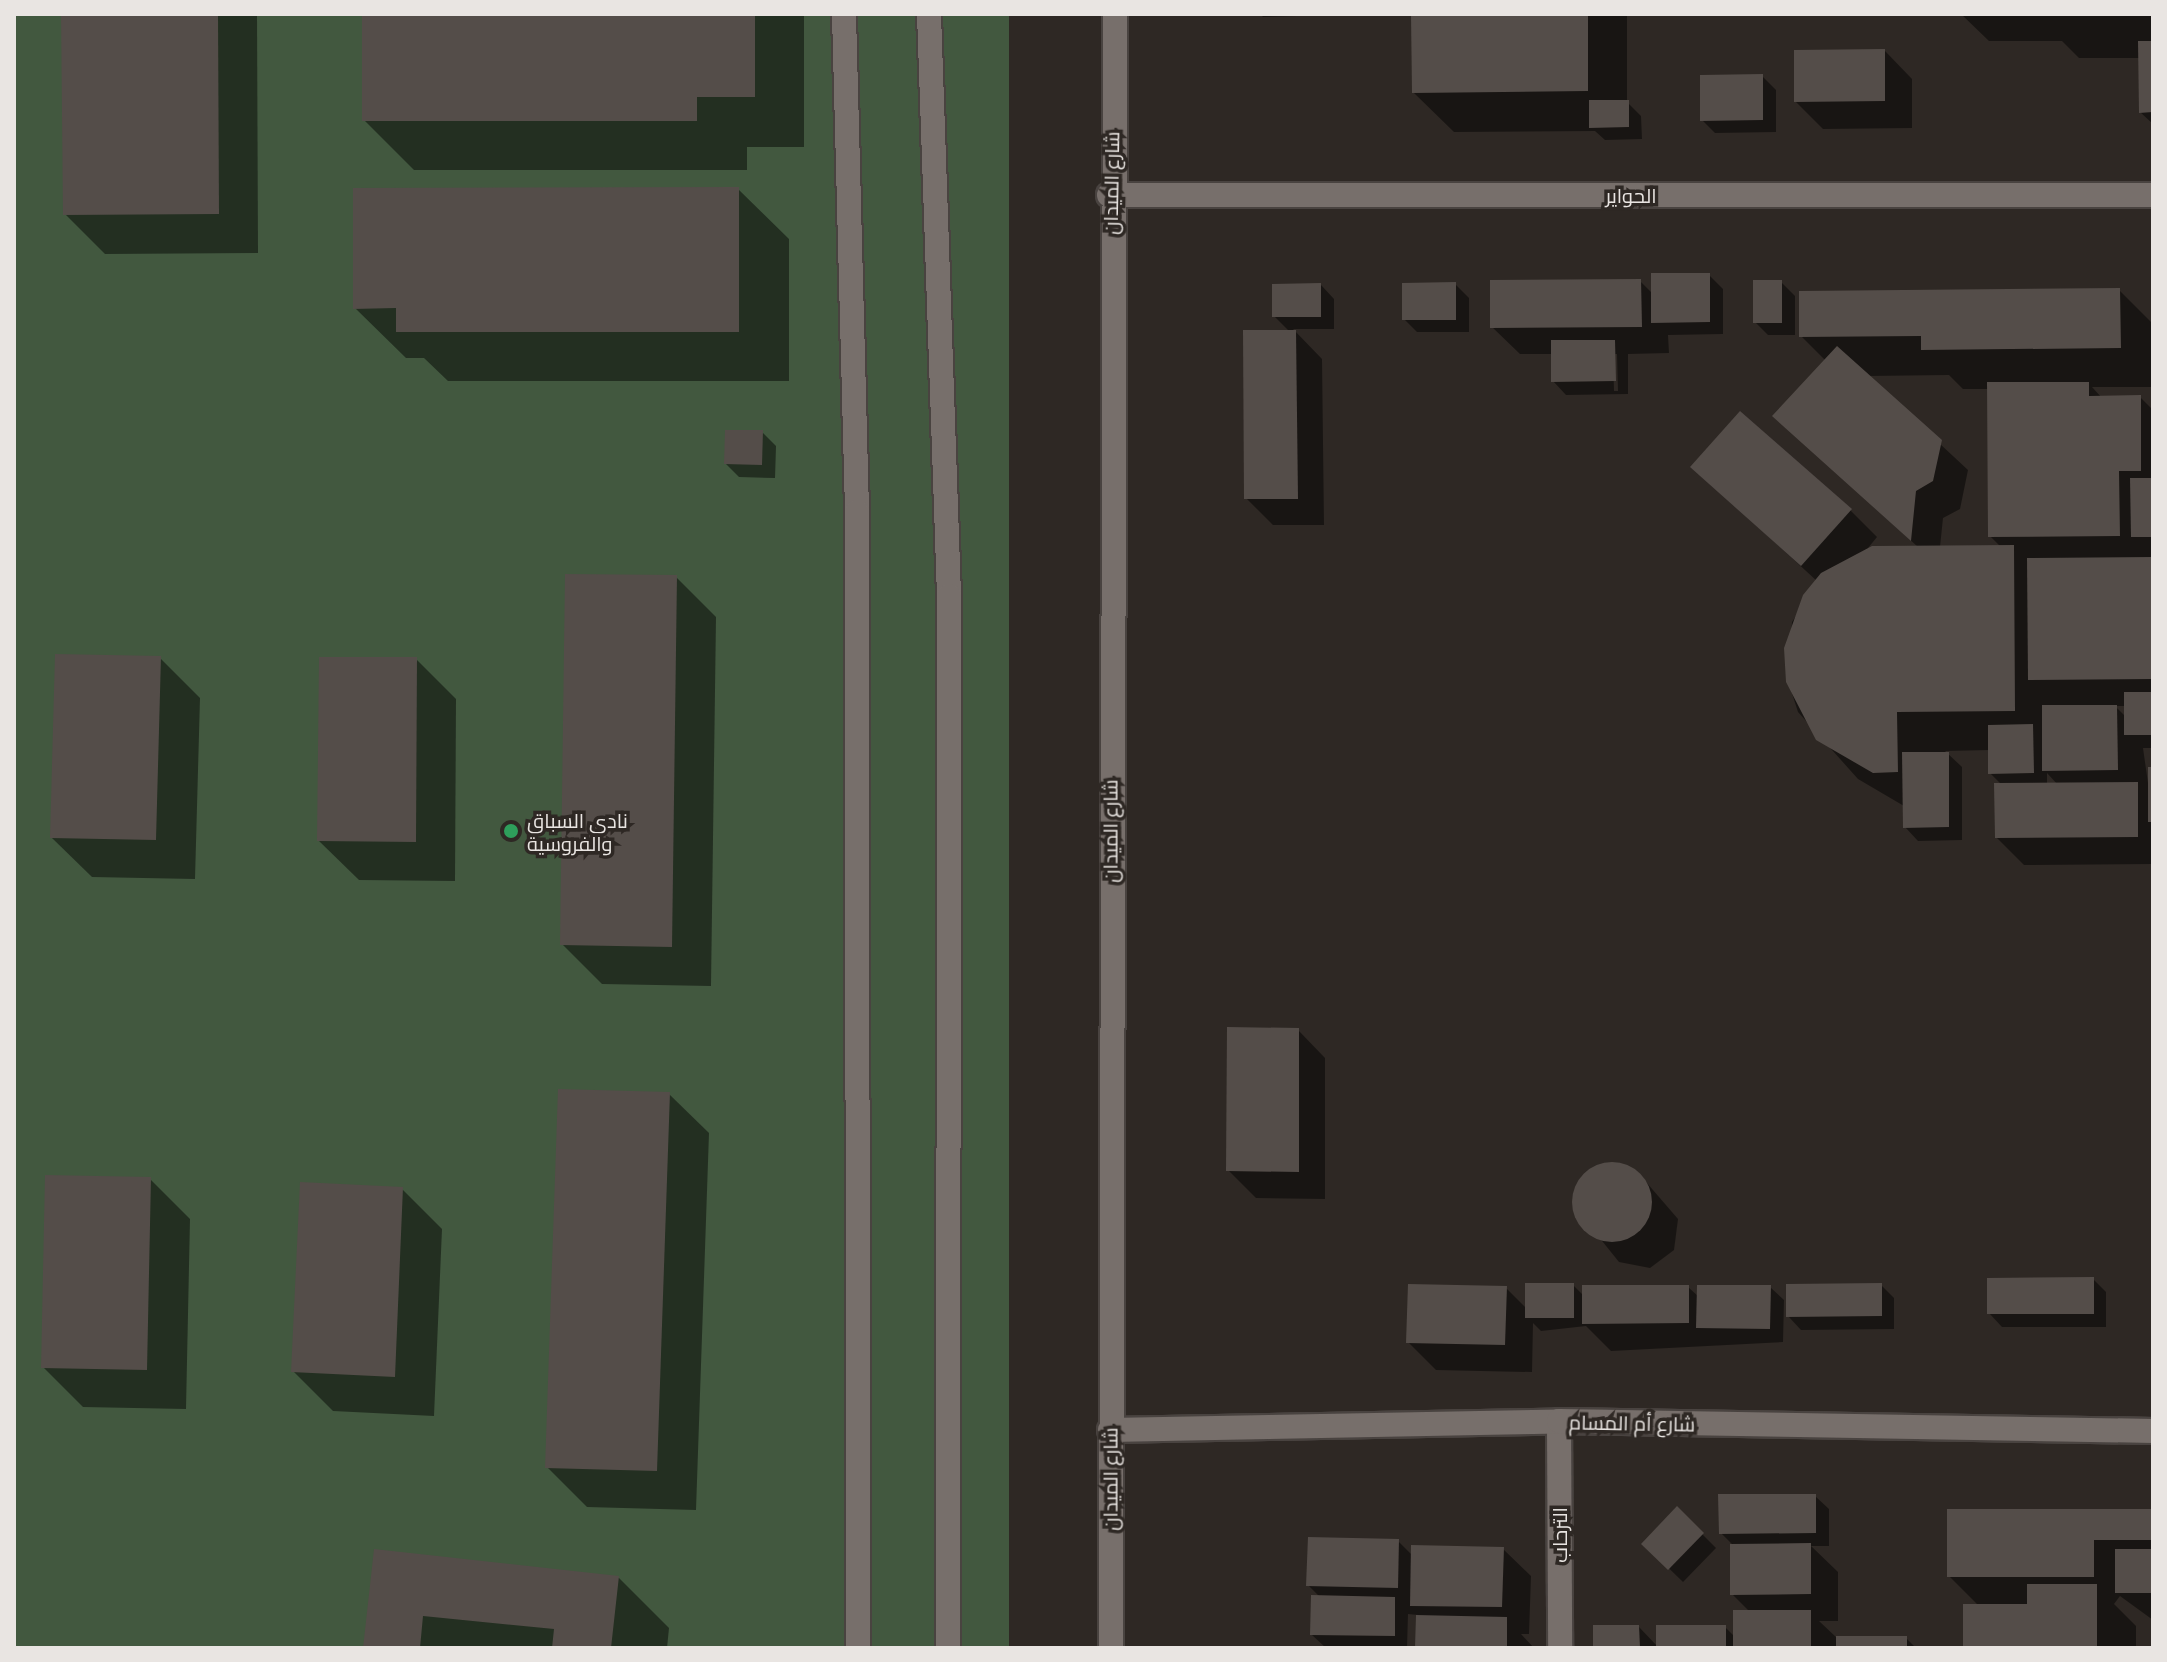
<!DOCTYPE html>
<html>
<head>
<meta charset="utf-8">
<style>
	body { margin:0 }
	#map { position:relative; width:2167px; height:1662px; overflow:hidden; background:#2e2824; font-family:"Golos Text",Cairo,sans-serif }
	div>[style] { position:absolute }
	.green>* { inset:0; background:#42583f }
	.shadow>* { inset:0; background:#0007 }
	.building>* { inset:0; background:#544d49 }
	.round { border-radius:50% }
	.roads { filter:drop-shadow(2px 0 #494340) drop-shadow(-2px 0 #494340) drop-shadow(0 2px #494340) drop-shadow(0 -2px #494340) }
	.minor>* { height:24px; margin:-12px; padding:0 12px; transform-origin:12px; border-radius:12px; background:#776f6b }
	.dots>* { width:22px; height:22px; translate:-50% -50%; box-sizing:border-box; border:4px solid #2e2824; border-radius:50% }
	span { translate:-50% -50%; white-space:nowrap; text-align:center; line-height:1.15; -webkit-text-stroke:7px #2e2824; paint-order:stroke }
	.street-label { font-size:20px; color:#e9e5e2 }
	.poi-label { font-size:20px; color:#e9e5e2 }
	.left { translate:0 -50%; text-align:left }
	.frame { position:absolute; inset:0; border:16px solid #e9e5e2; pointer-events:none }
</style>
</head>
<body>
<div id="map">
	<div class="green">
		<div style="clip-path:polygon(14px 14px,1009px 14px,1009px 1648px,14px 1648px)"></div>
	</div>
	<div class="shadow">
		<div style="clip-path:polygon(63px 14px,257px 14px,258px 253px,105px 254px,65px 214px)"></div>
		<div style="clip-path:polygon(364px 14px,804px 14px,804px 147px,747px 147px,747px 170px,414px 170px,364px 120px)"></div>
		<div style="clip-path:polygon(1260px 14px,1297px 14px,1297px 16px,1263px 17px)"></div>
		<div style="clip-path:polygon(1413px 14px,1627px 14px,1627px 102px,1641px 116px,1642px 139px,1605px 140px,1595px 131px,1454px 132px,1414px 93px)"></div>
		<div style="clip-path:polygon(1961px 14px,2153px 14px,2153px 124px,2140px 112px,2140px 58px,2079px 58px,2062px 41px,1989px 41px)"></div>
		<div style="clip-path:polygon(1885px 51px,1912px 79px,1912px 128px,1823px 129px,1796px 102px)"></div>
		<div style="clip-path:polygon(1762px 76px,1776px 90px,1776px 132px,1715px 133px,1702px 120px)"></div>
		<div style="clip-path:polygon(738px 189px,789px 239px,789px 381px,448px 381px,424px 358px,406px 358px,355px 308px)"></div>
		<div style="clip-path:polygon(evenodd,1709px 275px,1723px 289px,1723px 334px,1668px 335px,1669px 353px,1628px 354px,1628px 394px,1566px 395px,1553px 381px,1553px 354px,1520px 354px,1492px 327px,1640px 281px,1653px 294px,1709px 275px,1613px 354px,1617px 354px,1618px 391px,1614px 391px,1613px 354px)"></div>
		<div style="clip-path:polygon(1781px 282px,1795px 296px,1795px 335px,1768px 335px,1755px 322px)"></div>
		<div style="clip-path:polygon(1455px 284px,1469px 298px,1469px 332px,1417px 332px,1404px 319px)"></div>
		<div style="clip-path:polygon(1321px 285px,1334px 299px,1334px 329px,1293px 329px,1322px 359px,1324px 525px,1273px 525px,1246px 498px,1290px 332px,1274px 316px)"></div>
		<div style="clip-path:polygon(evenodd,2119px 290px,2153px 324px,2153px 387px,2092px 387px,2102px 398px,2140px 397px,2153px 410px,2153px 748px,2143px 748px,2150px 797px,2153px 769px,2153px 864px,2024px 865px,1997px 838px,2002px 785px,1990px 773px,1990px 750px,1945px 751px,1962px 767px,1962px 840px,1918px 841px,1905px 827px,1904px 806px,1858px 779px,1798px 712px,1788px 681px,1792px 622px,1818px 582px,1693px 467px,1850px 510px,1877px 537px,1868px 548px,1918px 547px,1775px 416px,1826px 361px,1801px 336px,2119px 290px,1949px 375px,1963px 389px,1989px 389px,1990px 536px,2001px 547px,1940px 547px,1943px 518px,1960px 509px,1968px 470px,1867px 376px,1949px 375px,2119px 290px,2115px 706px,2126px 706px,2126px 717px,2115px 706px,2119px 290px,2047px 773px,2058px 785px,2047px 785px,2047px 773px)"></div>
		<div style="clip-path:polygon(762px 432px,776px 446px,775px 478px,739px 477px,726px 464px)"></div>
		<div style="clip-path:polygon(676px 577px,716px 617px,711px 986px,602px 984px,562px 944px)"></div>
		<div style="clip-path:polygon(160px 658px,200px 698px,195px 879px,92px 877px,52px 838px)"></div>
		<div style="clip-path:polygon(416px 659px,456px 699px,455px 881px,359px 880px,319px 841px)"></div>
		<div style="clip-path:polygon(1298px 1030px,1325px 1058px,1325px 1199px,1256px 1198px,1228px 1170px)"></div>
		<div style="clip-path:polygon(669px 1094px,709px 1133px,696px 1510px,587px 1507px,547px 1467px)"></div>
		<div style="clip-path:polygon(1603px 1165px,1640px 1175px,1678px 1219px,1674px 1250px,1650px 1268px,1619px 1262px,1574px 1206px,1586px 1174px)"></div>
		<div style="clip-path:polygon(150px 1179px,190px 1219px,186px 1409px,83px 1407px,43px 1367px)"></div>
		<div style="clip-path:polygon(402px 1189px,442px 1229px,434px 1416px,333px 1411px,293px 1371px)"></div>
		<div style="clip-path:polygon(2093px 1279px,2106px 1292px,2106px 1327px,2002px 1327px,1989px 1313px)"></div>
		<div style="clip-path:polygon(1573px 1285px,1584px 1296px,1688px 1287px,1699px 1297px,1770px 1287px,1784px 1300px,1783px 1342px,1611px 1351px,1586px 1326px,1541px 1331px,1533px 1323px,1532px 1372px,1436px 1370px,1408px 1342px,1506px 1288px,1527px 1309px)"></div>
		<div style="clip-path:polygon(1881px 1285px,1894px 1298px,1894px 1329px,1801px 1330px,1788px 1316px)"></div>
		<div style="clip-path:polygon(1815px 1496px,1829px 1509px,1829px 1546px,1811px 1546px,1838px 1572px,1838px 1621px,1819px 1621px,1837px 1638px,1906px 1638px,1916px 1648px,1595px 1648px,1639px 1627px,1658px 1647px,1725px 1627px,1735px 1637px,1750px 1612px,1732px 1594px,1732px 1544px,1721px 1533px)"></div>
		<div style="clip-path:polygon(1677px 1509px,1716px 1548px,1683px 1582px,1644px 1544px)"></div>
		<div style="clip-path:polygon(2153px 1511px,2153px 1620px,2120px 1596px,2114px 1604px,2136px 1626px,2136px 1648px,1965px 1648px,1979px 1606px,1949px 1576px)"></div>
		<div style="clip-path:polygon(1398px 1541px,1413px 1556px,1503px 1549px,1531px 1576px,1529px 1634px,1521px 1634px,1534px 1648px,1417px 1648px,1418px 1615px,1408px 1614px,1407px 1648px,1326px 1648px,1312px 1635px,1320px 1597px,1308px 1585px)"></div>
		<div style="clip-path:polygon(376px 1551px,619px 1578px,669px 1628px,667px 1648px,365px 1648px)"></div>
	</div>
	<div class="building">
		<div style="clip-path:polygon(61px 14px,218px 14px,219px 214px,63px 215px)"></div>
		<div style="clip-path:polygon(362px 14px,755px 14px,755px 97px,697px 97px,697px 121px,362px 121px)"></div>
		<div style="clip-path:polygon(1411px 14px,1588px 14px,1588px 91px,1412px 93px)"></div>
		<div style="clip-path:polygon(2138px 41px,2153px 41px,2153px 112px,2139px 113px)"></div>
		<div style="clip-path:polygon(1885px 49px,1885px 101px,1794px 102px,1794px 50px)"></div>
		<div style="clip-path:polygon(1763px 74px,1763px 120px,1700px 121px,1700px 75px)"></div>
		<div style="clip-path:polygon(1589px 100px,1629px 100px,1629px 127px,1589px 128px)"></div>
		<div style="clip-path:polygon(739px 187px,739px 332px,396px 332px,396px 308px,353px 309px,353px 188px)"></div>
		<div style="clip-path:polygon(1651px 273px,1710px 273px,1710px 322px,1651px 323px)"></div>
		<div style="clip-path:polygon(1641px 279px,1642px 327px,1490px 328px,1490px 280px)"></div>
		<div style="clip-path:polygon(1753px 280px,1782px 280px,1782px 323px,1753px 323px)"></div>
		<div style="clip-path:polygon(1456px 282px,1456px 320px,1402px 320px,1402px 283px)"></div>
		<div style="clip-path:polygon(1321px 283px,1321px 317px,1272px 317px,1272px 284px)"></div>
		<div style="clip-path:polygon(2120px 288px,2121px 348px,1921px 350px,1921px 336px,1799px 337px,1799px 291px)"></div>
		<div style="clip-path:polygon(1243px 330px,1296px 330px,1298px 499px,1244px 499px)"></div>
		<div style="clip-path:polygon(1551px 340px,1615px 340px,1616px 381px,1551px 382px)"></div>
		<div style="clip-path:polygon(1837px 346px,1942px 440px,1933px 481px,1916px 491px,1911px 541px,1772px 416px)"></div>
		<div style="clip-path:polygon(1987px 382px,2089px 382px,2089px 396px,2141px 395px,2141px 471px,2119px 471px,2120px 536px,1988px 537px)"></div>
		<div style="clip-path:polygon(1740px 411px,1852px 509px,1801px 566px,1690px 467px)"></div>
		<div style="clip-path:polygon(725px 430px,763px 430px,762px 465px,724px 464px)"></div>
		<div style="clip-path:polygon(2130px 478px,2153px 478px,2153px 537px,2131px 537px)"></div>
		<div style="clip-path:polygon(2014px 545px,2015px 711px,1897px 712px,1898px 772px,1873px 773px,1816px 740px,1786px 682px,1784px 648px,1803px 595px,1821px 573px,1872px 546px)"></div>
		<div style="clip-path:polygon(2153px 557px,2153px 679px,2028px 680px,2027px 558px)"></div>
		<div style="clip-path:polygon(565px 574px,677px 575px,672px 947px,560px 945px)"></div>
		<div style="clip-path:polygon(55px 654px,161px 656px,156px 840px,50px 838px)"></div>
		<div style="clip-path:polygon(319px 657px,417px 657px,416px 842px,317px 841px)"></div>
		<div style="clip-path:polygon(2124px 692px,2153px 692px,2153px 735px,2124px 735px)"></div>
		<div style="clip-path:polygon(2042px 705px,2117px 705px,2118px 770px,2042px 771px)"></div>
		<div style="clip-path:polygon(2033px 724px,2034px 773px,1988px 774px,1988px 725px)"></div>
		<div style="clip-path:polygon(1902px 752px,1949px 752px,1949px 827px,1903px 828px)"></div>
		<div style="clip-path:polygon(2148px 767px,2153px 767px,2153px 822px,2148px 822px)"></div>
		<div style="clip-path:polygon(2138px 782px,2138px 837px,1995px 838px,1994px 783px)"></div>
		<div style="clip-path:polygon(1227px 1027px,1299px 1028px,1299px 1172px,1226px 1171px)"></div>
		<div style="clip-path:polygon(558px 1089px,670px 1092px,657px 1471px,545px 1468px)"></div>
		<div class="round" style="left:1572px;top:1162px;width:80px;height:80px"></div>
		<div style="clip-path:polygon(45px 1175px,151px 1177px,147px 1370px,41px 1368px)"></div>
		<div style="clip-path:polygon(300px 1182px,403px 1187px,395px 1377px,291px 1372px)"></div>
		<div style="clip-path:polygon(2094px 1277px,2094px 1314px,1987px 1314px,1987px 1278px)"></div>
		<div style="clip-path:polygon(1525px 1283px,1574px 1283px,1574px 1318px,1525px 1318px)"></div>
		<div style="clip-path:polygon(1882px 1283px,1882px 1316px,1786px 1317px,1786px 1284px)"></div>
		<div style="clip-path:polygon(1408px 1284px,1507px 1286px,1505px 1345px,1406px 1343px)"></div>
		<div style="clip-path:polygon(1582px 1285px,1689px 1285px,1689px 1323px,1582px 1324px)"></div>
		<div style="clip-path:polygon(1697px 1285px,1771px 1285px,1770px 1329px,1696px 1328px)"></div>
		<div style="clip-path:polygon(1718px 1494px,1816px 1494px,1816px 1533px,1719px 1534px)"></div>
		<div style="clip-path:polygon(1677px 1506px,1704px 1533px,1668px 1570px,1641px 1544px)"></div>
		<div style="clip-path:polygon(1947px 1509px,2153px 1509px,2153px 1540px,2094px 1540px,2094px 1577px,1947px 1577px)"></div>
		<div style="clip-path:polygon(1308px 1537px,1399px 1539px,1398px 1588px,1306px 1586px)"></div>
		<div style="clip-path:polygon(1811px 1543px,1811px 1594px,1730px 1595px,1730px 1544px)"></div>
		<div style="clip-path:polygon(1411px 1545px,1504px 1547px,1502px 1607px,1410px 1606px)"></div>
		<div style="clip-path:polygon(374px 1549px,619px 1576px,611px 1648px,552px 1648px,554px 1629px,423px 1616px,420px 1648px,363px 1648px)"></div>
		<div style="clip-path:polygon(2115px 1549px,2153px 1549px,2153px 1593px,2115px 1593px)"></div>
		<div style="clip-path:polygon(2027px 1584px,2097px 1584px,2097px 1648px,1963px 1648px,1963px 1604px,2027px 1604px)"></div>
		<div style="clip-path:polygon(1311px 1595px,1395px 1597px,1395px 1636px,1310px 1635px)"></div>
		<div style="clip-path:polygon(1733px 1610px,1811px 1610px,1811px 1648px,1733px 1648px)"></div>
		<div style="clip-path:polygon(1416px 1615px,1507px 1617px,1507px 1648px,1415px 1648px)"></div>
		<div style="clip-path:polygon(1593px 1625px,1639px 1625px,1640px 1648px,1593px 1648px)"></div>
		<div style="clip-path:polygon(1656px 1625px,1726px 1625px,1726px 1648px,1656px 1648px)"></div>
		<div style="clip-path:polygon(1836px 1636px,1907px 1636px,1907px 1648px,1836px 1648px)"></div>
	</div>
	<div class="roads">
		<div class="minor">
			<div style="left:844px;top:14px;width:498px;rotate:88.5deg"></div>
			<div style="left:857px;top:512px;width:1136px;rotate:89.95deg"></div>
			<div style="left:929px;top:14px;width:582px;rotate:88.03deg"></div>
			<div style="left:949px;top:596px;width:1052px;rotate:90.05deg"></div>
			<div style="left:1109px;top:195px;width:1044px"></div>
			<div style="left:1559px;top:1421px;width:227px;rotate:89.7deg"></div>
			<div style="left:1110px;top:1430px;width:449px;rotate:-1.1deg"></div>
			<div style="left:1559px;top:1421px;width:594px;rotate:0.96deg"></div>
			<div style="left:1111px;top:1648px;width:1634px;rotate:-89.86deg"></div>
		</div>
	</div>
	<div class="dots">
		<div style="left:511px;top:831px;background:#2e9e5b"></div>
	</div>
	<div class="street-label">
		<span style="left:1111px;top:183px;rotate:-89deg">شارع الميدان</span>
		<span style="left:1631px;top:195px">الحواير</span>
		<span style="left:1110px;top:831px;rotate:-90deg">شارع الميدان</span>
		<span style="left:1632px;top:1423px;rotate:1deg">شارع أم المسام</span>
		<span style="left:1110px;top:1479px;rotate:-90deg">شارع الميدان</span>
		<span style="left:1559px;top:1535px;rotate:-90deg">الترحاب</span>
	</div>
	<div class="poi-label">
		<span class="left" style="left:527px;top:832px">نادي السباق<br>والفروسية</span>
	</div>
	<div class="frame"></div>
</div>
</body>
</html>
